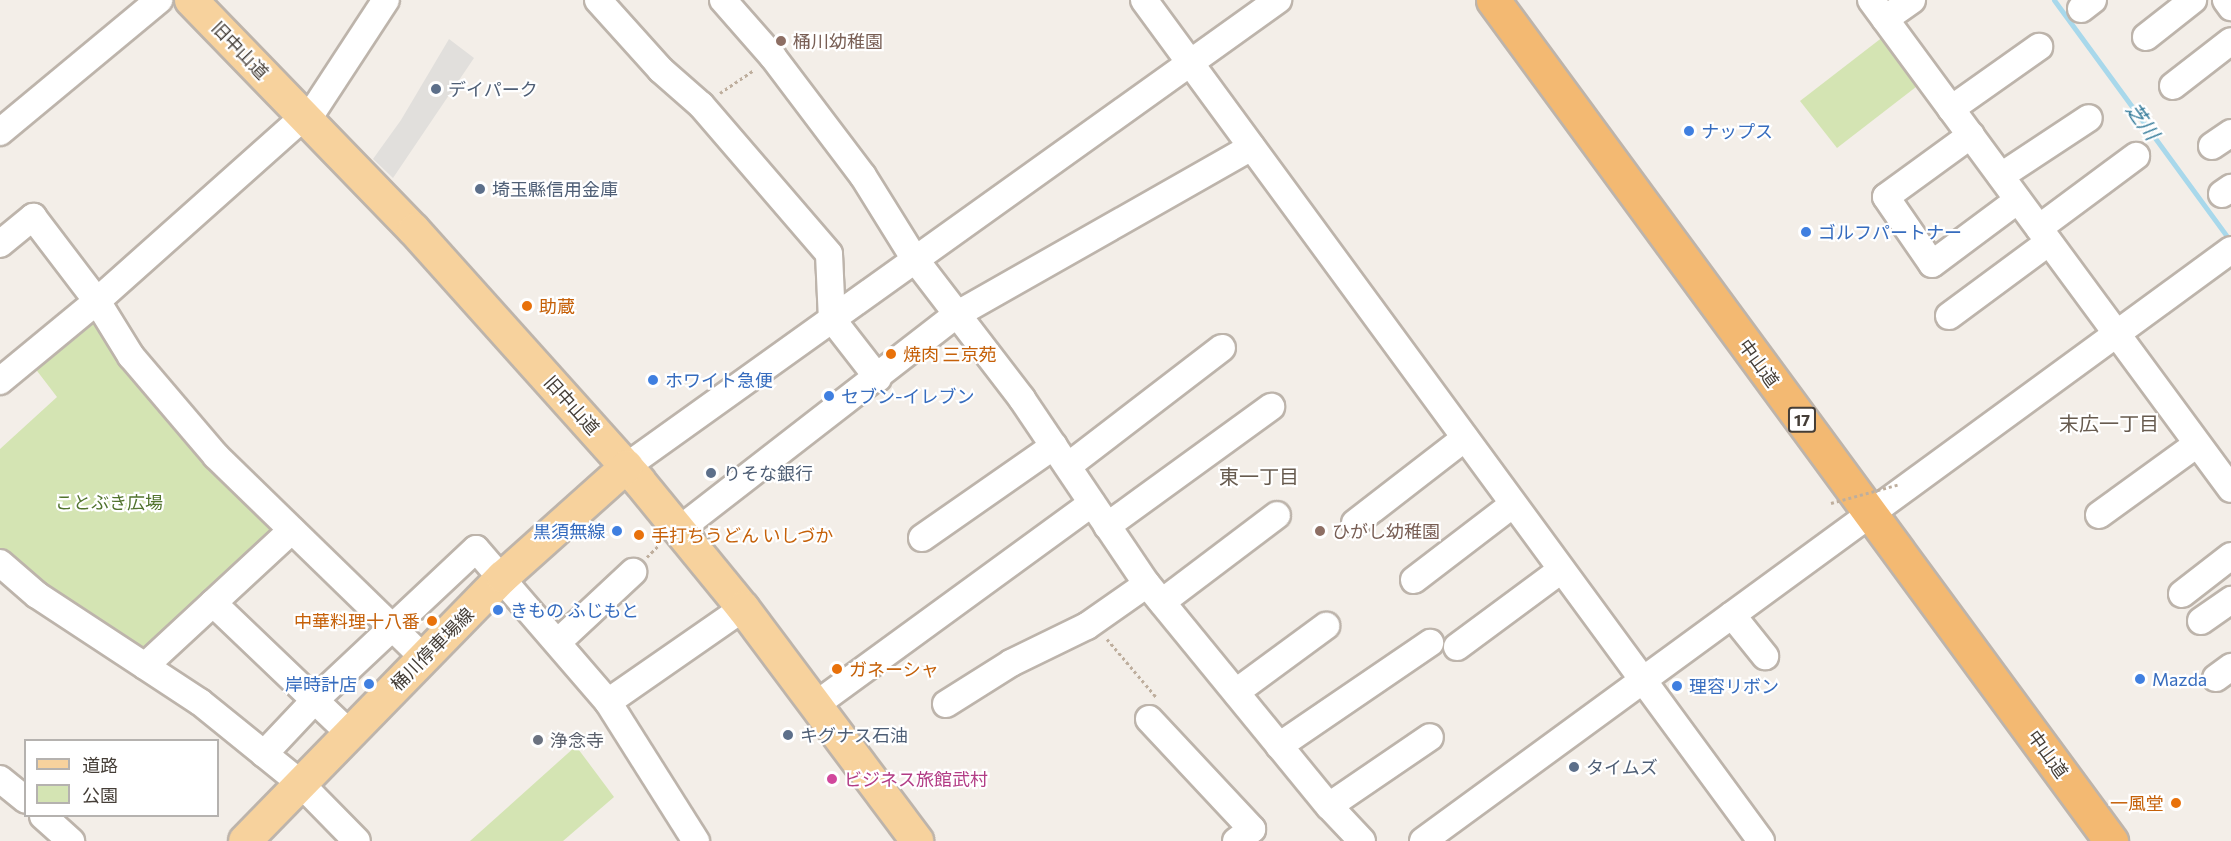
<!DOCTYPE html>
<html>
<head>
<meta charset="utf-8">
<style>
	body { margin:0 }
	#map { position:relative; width:2231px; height:841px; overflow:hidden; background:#f3eee8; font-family:Commissioner,"Noto Sans JP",sans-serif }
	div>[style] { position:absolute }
	.green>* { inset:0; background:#d4e4b3 }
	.parking>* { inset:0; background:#e1dfdc }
	.stream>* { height:5px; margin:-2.5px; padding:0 2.5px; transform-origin:2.5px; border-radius:2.5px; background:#a8d8eb }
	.path>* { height:3px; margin-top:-1.5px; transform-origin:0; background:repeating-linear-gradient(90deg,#beae9d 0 3px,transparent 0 6px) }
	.roads { filter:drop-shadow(2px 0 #bdb4ab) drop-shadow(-2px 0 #bdb4ab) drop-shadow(0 2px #bdb4ab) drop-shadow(0 -2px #bdb4ab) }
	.minor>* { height:26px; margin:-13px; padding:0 13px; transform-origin:13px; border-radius:13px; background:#fff }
	.major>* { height:32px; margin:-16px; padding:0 16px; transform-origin:16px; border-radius:16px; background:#f7d29d }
	.highway>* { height:33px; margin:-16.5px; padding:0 16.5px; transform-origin:16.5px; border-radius:16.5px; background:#f3b972 }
	.path-bridge>* { height:3px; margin-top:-1.5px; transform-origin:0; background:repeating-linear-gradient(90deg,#beae9d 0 3px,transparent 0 6px) }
	.dots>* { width:16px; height:16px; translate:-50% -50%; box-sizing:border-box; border:3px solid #fff; border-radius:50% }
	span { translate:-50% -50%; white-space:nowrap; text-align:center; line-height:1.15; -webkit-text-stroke:4.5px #fff; paint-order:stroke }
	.shield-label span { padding:2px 4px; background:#fff; border:2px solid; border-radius:4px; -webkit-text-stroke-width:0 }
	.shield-label { font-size:16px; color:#453e37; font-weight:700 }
	.education-label { font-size:18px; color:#785e54 }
	.left { translate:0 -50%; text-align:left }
	.street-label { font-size:18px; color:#453e37 }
	.service-label { font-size:18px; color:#4e5e75 }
	.shop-label { font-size:18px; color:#366cbe }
	.right { translate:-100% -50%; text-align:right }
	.food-label { font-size:18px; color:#c56008 }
	.park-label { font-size:18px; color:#51732e }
	.worship-label { font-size:18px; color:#5b616d }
	.hotel-label { font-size:18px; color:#b23c85 }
	.water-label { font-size:20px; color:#347b9a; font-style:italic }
	.neighbourhood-label { font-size:20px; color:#675b4f }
	.legend { position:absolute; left:24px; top:739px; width:195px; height:78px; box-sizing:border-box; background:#fff; border:2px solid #b5b2af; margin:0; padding:8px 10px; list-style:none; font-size:18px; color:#453e37 }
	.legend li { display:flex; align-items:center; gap:12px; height:30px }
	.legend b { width:30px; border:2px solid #b5b2af }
</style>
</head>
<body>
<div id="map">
	<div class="green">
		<div style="clip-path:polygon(1888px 33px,1925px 80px,1837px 148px,1800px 101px)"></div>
		<div style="clip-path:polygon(97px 311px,277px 526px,137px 653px,0 554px,0 449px,57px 397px,31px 363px)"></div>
		<div style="clip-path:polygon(576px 746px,614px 797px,563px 841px,470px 841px)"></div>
	</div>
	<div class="parking">
		<div style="clip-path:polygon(449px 39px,474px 58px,393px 178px,373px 159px,401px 120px)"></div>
	</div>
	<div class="stream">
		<div style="left:2054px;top:0;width:300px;rotate:53.8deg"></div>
	</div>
	<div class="path">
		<div style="left:720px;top:93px;width:41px;rotate:-34.1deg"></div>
		<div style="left:647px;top:557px;width:17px;rotate:-45deg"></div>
		<div style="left:1107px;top:639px;width:77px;rotate:49.7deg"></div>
	</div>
	<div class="roads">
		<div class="minor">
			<div style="left:598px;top:0;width:94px;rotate:48deg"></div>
			<div style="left:661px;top:70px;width:53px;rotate:41.2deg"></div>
			<div style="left:701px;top:105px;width:196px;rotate:49.3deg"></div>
			<div style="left:829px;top:254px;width:65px;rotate:87.4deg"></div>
			<div style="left:832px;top:319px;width:75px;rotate:52.1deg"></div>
			<div style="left:723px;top:0;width:76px;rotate:48.7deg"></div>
			<div style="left:773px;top:57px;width:149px;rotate:52.9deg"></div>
			<div style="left:863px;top:176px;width:97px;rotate:58.1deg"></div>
			<div style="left:914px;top:258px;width:178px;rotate:52.5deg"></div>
			<div style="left:1022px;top:399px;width:223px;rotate:56deg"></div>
			<div style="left:1147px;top:584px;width:287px;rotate:50.7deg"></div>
			<div style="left:1329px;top:806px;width:48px;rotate:46.7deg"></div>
			<div style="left:1144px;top:0;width:1043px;rotate:53.73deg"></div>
			<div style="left:1871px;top:0;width:607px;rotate:53.64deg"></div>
			<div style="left:2226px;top:0;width:9px;rotate:54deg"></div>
			<div style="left:2081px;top:9px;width:15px;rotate:-37deg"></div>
			<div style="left:1885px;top:19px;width:33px;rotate:-35deg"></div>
			<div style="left:2146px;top:37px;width:60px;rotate:-38.2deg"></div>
			<div style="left:2173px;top:86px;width:73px;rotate:-37.8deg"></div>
			<div style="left:1951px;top:109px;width:108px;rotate:-35.2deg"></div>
			<div style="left:308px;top:119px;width:142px;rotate:-56.8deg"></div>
			<div style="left:0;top:132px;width:207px;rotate:-39.7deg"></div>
			<div style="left:1971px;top:135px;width:105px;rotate:143.9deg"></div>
			<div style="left:1886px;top:197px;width:81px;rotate:55.5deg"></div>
			<div style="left:1932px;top:264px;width:107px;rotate:-36.7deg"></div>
			<div style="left:2212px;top:146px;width:23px;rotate:-34deg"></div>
			<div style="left:2001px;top:176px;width:105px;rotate:-33.4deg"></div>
			<div style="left:2222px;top:194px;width:11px;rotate:-34deg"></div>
			<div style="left:2039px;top:228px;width:121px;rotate:-36.6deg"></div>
			<div style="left:0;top:244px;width:43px;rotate:-39.3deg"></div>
			<div style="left:33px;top:217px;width:106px;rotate:52.7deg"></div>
			<div style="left:97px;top:301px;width:65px;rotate:58.3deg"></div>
			<div style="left:131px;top:356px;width:131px;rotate:49.6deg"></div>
			<div style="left:216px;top:456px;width:289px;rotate:44.2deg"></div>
			<div style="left:1949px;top:316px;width:124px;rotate:-36.5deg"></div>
			<div style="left:0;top:381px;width:126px;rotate:-39.5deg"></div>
			<div style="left:97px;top:301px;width:278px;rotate:-41.7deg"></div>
			<div style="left:627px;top:466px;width:801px;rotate:-35.6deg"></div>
			<div style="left:1068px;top:466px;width:194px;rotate:-37.5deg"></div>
			<div style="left:2099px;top:515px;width:121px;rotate:-35.9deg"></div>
			<div style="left:1355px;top:523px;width:139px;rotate:-37.7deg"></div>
			<div style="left:1107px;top:526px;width:203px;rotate:-36deg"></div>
			<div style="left:680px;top:529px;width:349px;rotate:-37.8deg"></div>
			<div style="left:956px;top:315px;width:340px;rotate:-29.6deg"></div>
			<div style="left:922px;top:538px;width:161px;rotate:-34.9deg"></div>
			<div style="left:0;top:563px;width:49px;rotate:40.9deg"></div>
			<div style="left:37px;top:595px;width:195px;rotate:33.3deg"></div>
			<div style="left:200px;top:702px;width:129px;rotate:39deg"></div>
			<div style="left:300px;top:783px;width:81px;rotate:45.5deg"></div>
			<div style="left:1414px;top:580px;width:123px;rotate:-37.4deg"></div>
			<div style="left:2182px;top:594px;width:62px;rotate:-37.8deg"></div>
			<div style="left:1162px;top:602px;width:144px;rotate:-37.1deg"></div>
			<div style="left:213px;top:603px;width:188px;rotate:43.7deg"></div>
			<div style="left:1732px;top:615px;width:53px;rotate:51.2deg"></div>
			<div style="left:2201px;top:621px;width:37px;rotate:-35deg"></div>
			<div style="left:558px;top:642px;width:103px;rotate:-43deg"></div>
			<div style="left:1457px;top:647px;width:129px;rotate:-36.5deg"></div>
			<div style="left:145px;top:666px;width:200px;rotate:-42.8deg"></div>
			<div style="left:2216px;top:678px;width:19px;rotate:-36deg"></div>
			<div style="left:1236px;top:692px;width:112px;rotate:-36.3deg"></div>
			<div style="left:608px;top:702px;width:165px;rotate:-34.8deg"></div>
			<div style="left:946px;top:704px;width:77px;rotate:-32.2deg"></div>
			<div style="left:1011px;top:663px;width:85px;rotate:-26deg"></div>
			<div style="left:1087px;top:626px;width:73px;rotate:-35deg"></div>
			<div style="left:814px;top:706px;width:344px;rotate:-36.1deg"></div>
			<div style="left:1149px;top:719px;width:151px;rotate:46.9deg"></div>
			<div style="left:1252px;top:829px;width:20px;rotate:143deg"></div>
			<div style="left:1279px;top:746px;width:183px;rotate:-34.3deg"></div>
			<div style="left:264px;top:754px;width:73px;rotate:-46.7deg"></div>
			<div style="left:314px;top:701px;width:222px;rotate:-43.2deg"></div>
			<div style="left:476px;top:549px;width:202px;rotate:49.2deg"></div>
			<div style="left:608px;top:702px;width:165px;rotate:57.7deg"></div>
			<div style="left:0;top:779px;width:33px;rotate:39deg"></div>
			<div style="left:1329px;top:806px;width:122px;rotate:-34.3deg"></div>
			<div style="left:43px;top:816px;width:38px;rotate:42deg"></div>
			<div style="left:1423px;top:841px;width:1001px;rotate:-36.18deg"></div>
		</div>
		<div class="major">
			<div style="left:191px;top:0;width:320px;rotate:45.9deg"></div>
			<div style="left:414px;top:230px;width:337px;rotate:48.1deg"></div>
			<div style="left:639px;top:481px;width:164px;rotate:50.7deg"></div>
			<div style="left:743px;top:608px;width:291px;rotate:53.2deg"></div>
			<div style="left:245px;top:841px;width:369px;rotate:-45.7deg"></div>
			<div style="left:503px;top:577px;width:166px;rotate:-41.8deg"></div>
		</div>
		<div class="highway">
			<div style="left:1493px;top:0;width:1044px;rotate:53.69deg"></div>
		</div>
	</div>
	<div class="path-bridge">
		<div style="left:1831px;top:503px;width:72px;rotate:-15.4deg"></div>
	</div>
	<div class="dots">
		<div style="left:781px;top:41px;background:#8d6e63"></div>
		<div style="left:436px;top:89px;background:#5c6f8a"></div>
		<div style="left:1689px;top:131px;background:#3f7fe0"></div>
		<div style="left:480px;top:189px;background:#5c6f8a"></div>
		<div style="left:1806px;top:232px;background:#3f7fe0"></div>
		<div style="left:527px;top:306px;background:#e8710a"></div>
		<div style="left:891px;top:354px;background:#e8710a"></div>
		<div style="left:653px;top:380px;background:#3f7fe0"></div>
		<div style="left:829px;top:396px;background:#3f7fe0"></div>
		<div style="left:711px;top:473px;background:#5c6f8a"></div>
		<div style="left:617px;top:531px;background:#3f7fe0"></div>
		<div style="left:1320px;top:531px;background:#8d6e63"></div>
		<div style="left:639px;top:535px;background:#e8710a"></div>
		<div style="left:498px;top:610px;background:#3f7fe0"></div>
		<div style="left:432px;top:621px;background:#e8710a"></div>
		<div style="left:837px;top:669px;background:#e8710a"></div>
		<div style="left:2140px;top:679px;background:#3f7fe0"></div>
		<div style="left:369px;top:684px;background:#3f7fe0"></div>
		<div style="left:1677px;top:686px;background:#3f7fe0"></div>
		<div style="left:788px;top:735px;background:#5c6f8a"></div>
		<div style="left:538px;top:740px;background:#6b7280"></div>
		<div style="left:1574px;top:767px;background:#5c6f8a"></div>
		<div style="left:832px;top:779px;background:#d1479c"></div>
		<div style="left:2176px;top:803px;background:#e8710a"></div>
	</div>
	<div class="shield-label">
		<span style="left:1802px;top:420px">17</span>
	</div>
	<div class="education-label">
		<span class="left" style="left:793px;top:41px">桶川幼稚園</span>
		<span class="left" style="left:1332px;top:531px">ひがし幼稚園</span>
	</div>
	<div class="street-label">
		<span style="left:240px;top:50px;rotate:46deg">旧中山道</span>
		<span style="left:1759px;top:363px;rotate:54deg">中山道</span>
		<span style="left:572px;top:405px;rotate:48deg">旧中山道</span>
		<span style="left:432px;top:649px;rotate:-45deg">桶川停車場線</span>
		<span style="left:2048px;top:754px;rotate:54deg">中山道</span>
	</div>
	<div class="service-label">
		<span class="left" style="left:448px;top:89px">デイパーク</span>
		<span class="left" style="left:492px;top:189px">埼玉縣信用金庫</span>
		<span class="left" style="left:723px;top:473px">りそな銀行</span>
		<span class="left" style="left:800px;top:735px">キグナス石油</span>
		<span class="left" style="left:1586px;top:767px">タイムズ</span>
	</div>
	<div class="shop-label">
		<span class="left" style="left:1701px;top:131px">ナップス</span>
		<span class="left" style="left:1818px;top:232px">ゴルフパートナー</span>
		<span class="left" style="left:665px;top:380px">ホワイト急便</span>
		<span class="left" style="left:841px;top:396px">セブン-イレブン</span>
		<span class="right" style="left:605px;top:531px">黒須無線</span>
		<span class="left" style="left:510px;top:610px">きもの ふじもと</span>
		<span class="left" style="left:2152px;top:679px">Mazda</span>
		<span class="right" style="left:357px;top:684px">岸時計店</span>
		<span class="left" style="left:1689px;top:686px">理容リボン</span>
	</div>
	<div class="food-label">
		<span class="left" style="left:539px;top:306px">助蔵</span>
		<span class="left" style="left:903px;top:354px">焼肉 三京苑</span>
		<span class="left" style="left:651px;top:535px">手打ちうどん いしづか</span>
		<span class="right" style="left:420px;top:621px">中華料理十八番</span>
		<span class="left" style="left:849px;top:669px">ガネーシャ</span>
		<span class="right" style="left:2164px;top:803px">一風堂</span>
	</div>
	<div class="park-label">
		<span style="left:109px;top:502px">ことぶき広場</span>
	</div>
	<div class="worship-label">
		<span class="left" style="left:550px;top:740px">浄念寺</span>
	</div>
	<div class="hotel-label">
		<span class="left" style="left:844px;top:779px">ビジネス旅館武村</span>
	</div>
	<div class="water-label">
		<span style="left:2143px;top:121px;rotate:54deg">芝川</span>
	</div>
	<div class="neighbourhood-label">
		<span style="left:2109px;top:423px">末広一丁目</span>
		<span style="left:1259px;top:476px">東一丁目</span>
	</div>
	<ul class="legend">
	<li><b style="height:8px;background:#f7d29d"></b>道路</li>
	<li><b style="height:16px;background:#d4e4b3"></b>公園</li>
	</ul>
</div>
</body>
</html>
